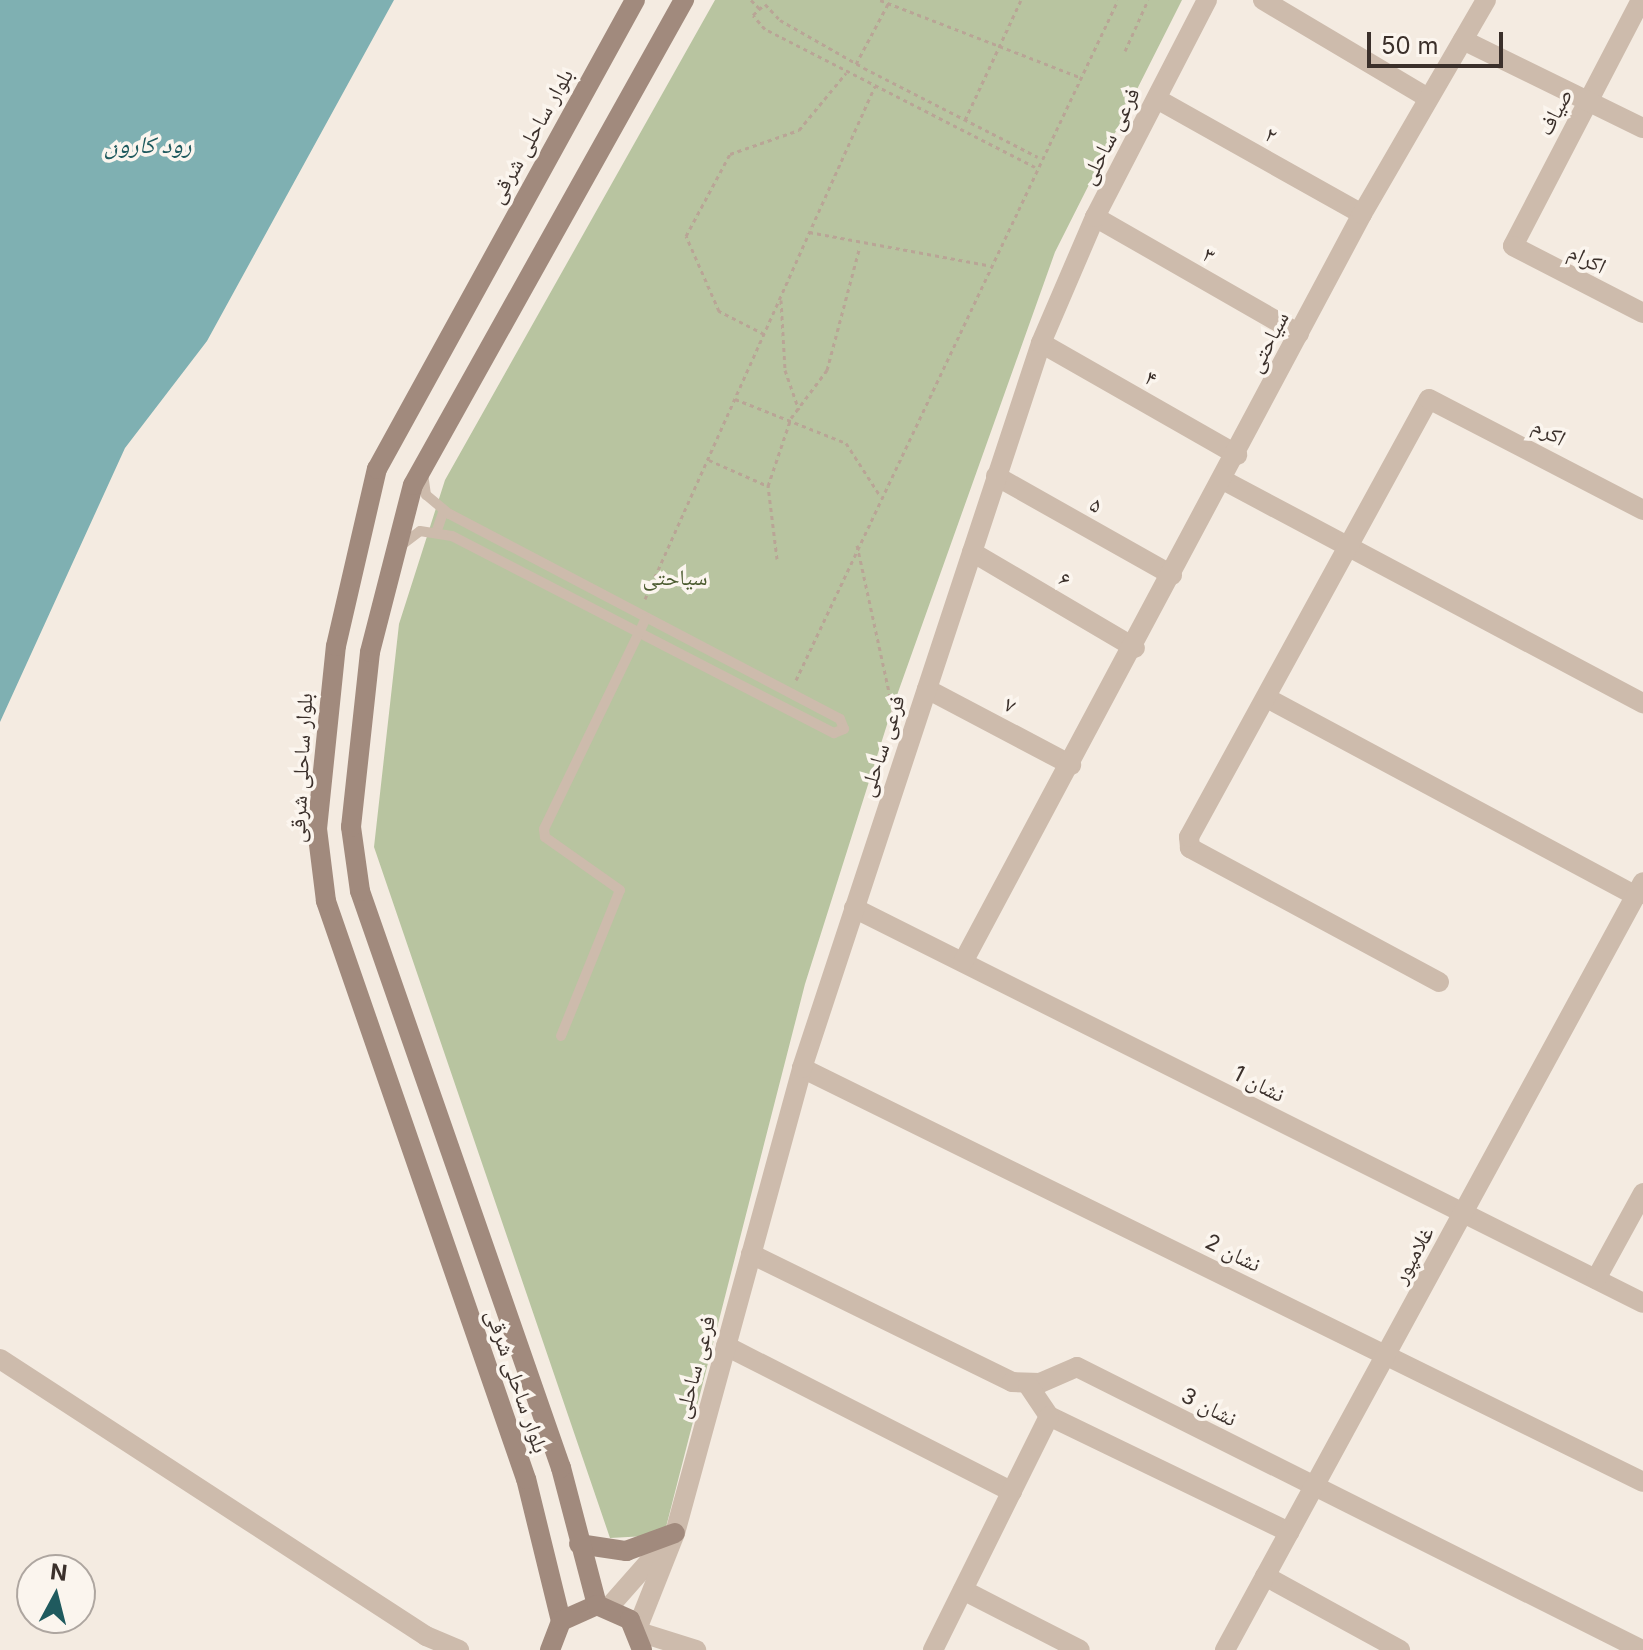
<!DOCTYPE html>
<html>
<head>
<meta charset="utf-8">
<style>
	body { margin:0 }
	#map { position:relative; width:1643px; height:1650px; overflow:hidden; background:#f4ebe1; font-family:Inter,"Noto Naskh Arabic",sans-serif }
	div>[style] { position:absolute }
	.green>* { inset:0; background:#b8c4a0 }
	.water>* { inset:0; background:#7fb0b2 }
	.path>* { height:3px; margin-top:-1.5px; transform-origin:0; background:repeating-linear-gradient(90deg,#b9a596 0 4px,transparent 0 8px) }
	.service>* { height:10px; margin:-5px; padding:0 5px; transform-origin:5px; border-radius:5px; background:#cdbbac }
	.minor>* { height:20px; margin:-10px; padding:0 10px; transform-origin:10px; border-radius:10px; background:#cdbbac }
	.tertiary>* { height:20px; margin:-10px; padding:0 10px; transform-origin:10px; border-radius:10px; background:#cdbbac }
	.secondary>* { height:20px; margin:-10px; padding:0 10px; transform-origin:10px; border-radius:10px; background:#a18a7d }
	span { translate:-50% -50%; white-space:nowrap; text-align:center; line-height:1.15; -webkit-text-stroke:7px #fbf5ee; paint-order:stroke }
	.street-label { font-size:22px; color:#3b302b }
	.park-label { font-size:22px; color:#4a5a2e }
	.water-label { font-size:24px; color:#1f5a5e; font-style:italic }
	.north { position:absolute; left:16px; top:1554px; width:80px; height:80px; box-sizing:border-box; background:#fbf5ee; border:2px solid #aea6a0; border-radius:50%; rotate:7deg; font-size:22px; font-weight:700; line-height:32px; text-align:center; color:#3b302b }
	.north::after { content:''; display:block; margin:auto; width:28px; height:36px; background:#1f5a5e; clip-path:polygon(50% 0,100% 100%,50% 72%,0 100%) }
	.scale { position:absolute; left:1367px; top:32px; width:136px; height:36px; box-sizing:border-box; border:4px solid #3b302b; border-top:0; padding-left:10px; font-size:24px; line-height:28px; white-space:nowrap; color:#3b302b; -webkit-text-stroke:6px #fbf5ee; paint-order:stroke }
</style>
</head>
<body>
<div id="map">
	<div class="green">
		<div style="clip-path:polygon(715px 0,1182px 0,1055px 252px,891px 712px,805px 984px,664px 1535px,610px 1538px,374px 847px,399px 624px,445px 480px)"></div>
	</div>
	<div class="water">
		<div style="clip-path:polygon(0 0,394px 0,207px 341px,125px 448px,0 722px)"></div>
	</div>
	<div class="path">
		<div style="left:751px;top:0;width:13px;rotate:45deg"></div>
		<div style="left:880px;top:0;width:214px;rotate:21.1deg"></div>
		<div style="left:1125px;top:51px;width:56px;rotate:-65.7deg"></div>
		<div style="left:856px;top:64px;width:72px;rotate:-62deg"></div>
		<div style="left:965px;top:120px;width:132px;rotate:-65deg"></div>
		<div style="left:1035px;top:167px;width:303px;rotate:-152.9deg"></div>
		<div style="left:765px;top:29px;width:18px;rotate:-131deg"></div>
		<div style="left:753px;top:15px;width:16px;rotate:-43deg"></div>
		<div style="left:765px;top:4px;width:22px;rotate:47deg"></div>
		<div style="left:780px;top:20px;width:97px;rotate:29.7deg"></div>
		<div style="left:864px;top:68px;width:195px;rotate:27.1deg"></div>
		<div style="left:809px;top:232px;width:181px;rotate:10.5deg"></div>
		<div style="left:781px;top:300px;width:70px;rotate:86.7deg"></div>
		<div style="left:785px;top:370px;width:42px;rotate:70.7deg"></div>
		<div style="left:764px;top:334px;width:51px;rotate:-152.9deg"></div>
		<div style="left:719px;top:311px;width:82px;rotate:-113.7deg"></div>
		<div style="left:686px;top:236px;width:93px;rotate:-61.8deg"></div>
		<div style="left:730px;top:154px;width:73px;rotate:-19.2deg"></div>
		<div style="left:799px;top:130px;width:74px;rotate:-50.5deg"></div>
		<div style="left:735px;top:399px;width:119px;rotate:21.6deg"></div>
		<div style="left:846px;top:443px;width:61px;rotate:57.1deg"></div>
		<div style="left:709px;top:460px;width:64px;rotate:23.8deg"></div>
		<div style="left:857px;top:545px;width:179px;rotate:77.7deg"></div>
		<div style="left:777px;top:559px;width:74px;rotate:-97deg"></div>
		<div style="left:768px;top:486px;width:72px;rotate:-71.3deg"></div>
		<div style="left:791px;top:418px;width:60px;rotate:-53.1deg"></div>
		<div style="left:827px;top:370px;width:128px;rotate:-75.1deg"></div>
		<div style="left:645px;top:599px;width:562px;rotate:-65.85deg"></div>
		<div style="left:796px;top:680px;width:752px;rotate:-64.66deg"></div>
	</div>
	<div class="service">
		<div style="left:436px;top:533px;width:24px;rotate:-71deg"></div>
		<div style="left:399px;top:547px;width:26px;rotate:-37deg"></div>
		<div style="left:420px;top:531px;width:32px;rotate:9deg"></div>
		<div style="left:452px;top:536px;width:430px;rotate:27.3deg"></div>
		<div style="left:834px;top:733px;width:11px;rotate:-22deg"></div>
		<div style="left:844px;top:729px;width:11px;rotate:-112deg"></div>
		<div style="left:840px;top:719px;width:441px;rotate:-152.3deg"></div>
		<div style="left:449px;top:514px;width:30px;rotate:-140deg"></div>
		<div style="left:426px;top:495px;width:22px;rotate:-98deg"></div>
		<div style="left:561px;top:1036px;width:157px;rotate:-68deg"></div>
		<div style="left:620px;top:890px;width:92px;rotate:-144.8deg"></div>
		<div style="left:545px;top:837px;width:8px;rotate:-97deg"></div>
		<div style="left:544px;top:829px;width:234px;rotate:-64.2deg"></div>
	</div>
	<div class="minor">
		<div style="left:1263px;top:0;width:192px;rotate:30.7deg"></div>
		<div style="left:1641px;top:0;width:277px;rotate:117.5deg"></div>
		<div style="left:1513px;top:246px;width:146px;rotate:27.3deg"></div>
		<div style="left:1463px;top:40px;width:200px;rotate:26.1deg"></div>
		<div style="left:1157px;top:99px;width:235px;rotate:29.3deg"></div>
		<div style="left:1095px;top:217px;width:235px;rotate:29.8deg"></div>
		<div style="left:1041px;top:343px;width:226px;rotate:29.7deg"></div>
		<div style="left:996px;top:476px;width:202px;rotate:29.4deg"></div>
		<div style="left:1223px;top:480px;width:476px;rotate:28deg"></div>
		<div style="left:972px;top:552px;width:189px;rotate:30.5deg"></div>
		<div style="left:927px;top:689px;width:163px;rotate:27.8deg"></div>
		<div style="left:1267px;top:698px;width:419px;rotate:28.2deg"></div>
		<div style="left:854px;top:908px;width:882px;rotate:26.59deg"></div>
		<div style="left:963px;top:962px;width:848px;rotate:-61.92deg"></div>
		<div style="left:1362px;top:214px;width:247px;rotate:-59.9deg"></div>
		<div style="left:1439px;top:982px;width:283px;rotate:-151.7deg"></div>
		<div style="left:1190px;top:848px;width:11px;rotate:-95deg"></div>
		<div style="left:1189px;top:837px;width:499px;rotate:-61.3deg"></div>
		<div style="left:1429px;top:399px;width:241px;rotate:27.4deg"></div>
		<div style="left:802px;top:1068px;width:937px;rotate:26.21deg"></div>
		<div style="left:751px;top:1254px;width:291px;rotate:26.1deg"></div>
		<div style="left:1012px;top:1382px;width:28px;rotate:2deg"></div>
		<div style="left:1040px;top:1383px;width:40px;rotate:-23.4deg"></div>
		<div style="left:1077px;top:1367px;width:632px;rotate:26.61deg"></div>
		<div style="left:1596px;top:1279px;width:98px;rotate:-61.3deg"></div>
		<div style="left:726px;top:1346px;width:321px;rotate:27deg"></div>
		<div style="left:0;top:1359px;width:508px;rotate:33.03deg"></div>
		<div style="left:426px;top:1636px;width:36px;rotate:23deg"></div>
		<div style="left:1028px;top:1385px;width:37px;rotate:56deg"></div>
		<div style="left:1049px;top:1416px;width:267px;rotate:25.8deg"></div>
		<div style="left:1265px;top:1576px;width:154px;rotate:28.7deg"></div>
		<div style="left:963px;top:1590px;width:131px;rotate:27.1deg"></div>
		<div style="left:609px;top:1607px;width:91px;rotate:-48.6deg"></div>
		<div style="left:637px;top:1629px;width:103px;rotate:-68.4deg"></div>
		<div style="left:675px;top:1533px;width:482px;rotate:-74.7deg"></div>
		<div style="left:802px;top:1068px;width:763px;rotate:-71.75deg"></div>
		<div style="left:1041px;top:343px;width:137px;rotate:-66.8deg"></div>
		<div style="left:1095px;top:217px;width:244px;rotate:-62.7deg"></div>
		<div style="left:933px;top:1650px;width:261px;rotate:-63.6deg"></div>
		<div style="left:1225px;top:1650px;width:874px;rotate:-61.44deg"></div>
	</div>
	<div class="tertiary">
		<div style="left:639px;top:1632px;width:60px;rotate:17.5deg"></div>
	</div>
	<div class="secondary">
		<div style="left:579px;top:1544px;width:48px;rotate:8.5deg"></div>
		<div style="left:626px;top:1551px;width:52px;rotate:-20.2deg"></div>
		<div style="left:597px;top:1605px;width:142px;rotate:-104.7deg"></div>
		<div style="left:561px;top:1468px;width:611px;rotate:-109.21deg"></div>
		<div style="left:360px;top:891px;width:65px;rotate:-98deg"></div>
		<div style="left:351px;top:827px;width:176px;rotate:-83.8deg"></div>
		<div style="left:370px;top:652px;width:172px;rotate:-75.6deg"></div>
		<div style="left:413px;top:485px;width:556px;rotate:-60.81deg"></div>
		<div style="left:561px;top:1621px;width:146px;rotate:-103.8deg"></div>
		<div style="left:526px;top:1479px;width:612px;rotate:-109.09deg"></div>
		<div style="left:326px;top:901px;width:73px;rotate:-97.1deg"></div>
		<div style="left:317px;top:829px;width:184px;rotate:-84.1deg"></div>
		<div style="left:336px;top:646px;width:182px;rotate:-77deg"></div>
		<div style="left:377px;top:469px;width:535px;rotate:-61.18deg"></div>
		<div style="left:550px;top:1650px;width:31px;rotate:-69deg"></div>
		<div style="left:561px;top:1621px;width:39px;rotate:-24deg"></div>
		<div style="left:597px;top:1605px;width:36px;rotate:24deg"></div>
		<div style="left:630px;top:1620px;width:32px;rotate:68deg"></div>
	</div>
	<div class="street-label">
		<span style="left:1555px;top:112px;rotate:-62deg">صیاف</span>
		<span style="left:1271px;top:135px;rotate:29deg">۲</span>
		<span style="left:531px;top:136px;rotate:-61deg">بلوار ساحلی شرقی</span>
		<span style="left:1110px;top:136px;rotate:-63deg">فرعی ساحلی</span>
		<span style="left:1209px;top:255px;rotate:30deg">۳</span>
		<span style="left:1587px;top:259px;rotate:26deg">اکرام</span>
		<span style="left:1268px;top:342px;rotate:-63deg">سیاحتی</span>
		<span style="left:1151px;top:378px;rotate:30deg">۴</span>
		<span style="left:1549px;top:432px;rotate:28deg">اکرم</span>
		<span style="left:1096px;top:505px;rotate:30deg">۵</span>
		<span style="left:1065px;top:579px;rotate:30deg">۶</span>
		<span style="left:1010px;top:705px;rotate:28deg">۷</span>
		<span style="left:882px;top:746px;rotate:-72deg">فرعی ساحلی</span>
		<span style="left:301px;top:768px;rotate:-87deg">بلوار ساحلی شرقی</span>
		<span style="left:1259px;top:1084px;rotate:27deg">نشان 1</span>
		<span style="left:1233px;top:1253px;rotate:26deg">نشان 2</span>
		<span style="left:1413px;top:1255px;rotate:-61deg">غلامپور</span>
		<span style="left:695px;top:1367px;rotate:-75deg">فرعی ساحلی</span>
		<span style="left:517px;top:1381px;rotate:71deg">بلوار ساحلی شرقی</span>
		<span style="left:1209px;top:1407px;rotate:27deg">نشان 3</span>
	</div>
	<div class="park-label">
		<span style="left:675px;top:578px">سیاحتی</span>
	</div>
	<div class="water-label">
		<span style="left:148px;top:145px">رود کارون</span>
	</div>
	<div class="north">N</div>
	<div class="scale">50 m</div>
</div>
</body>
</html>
